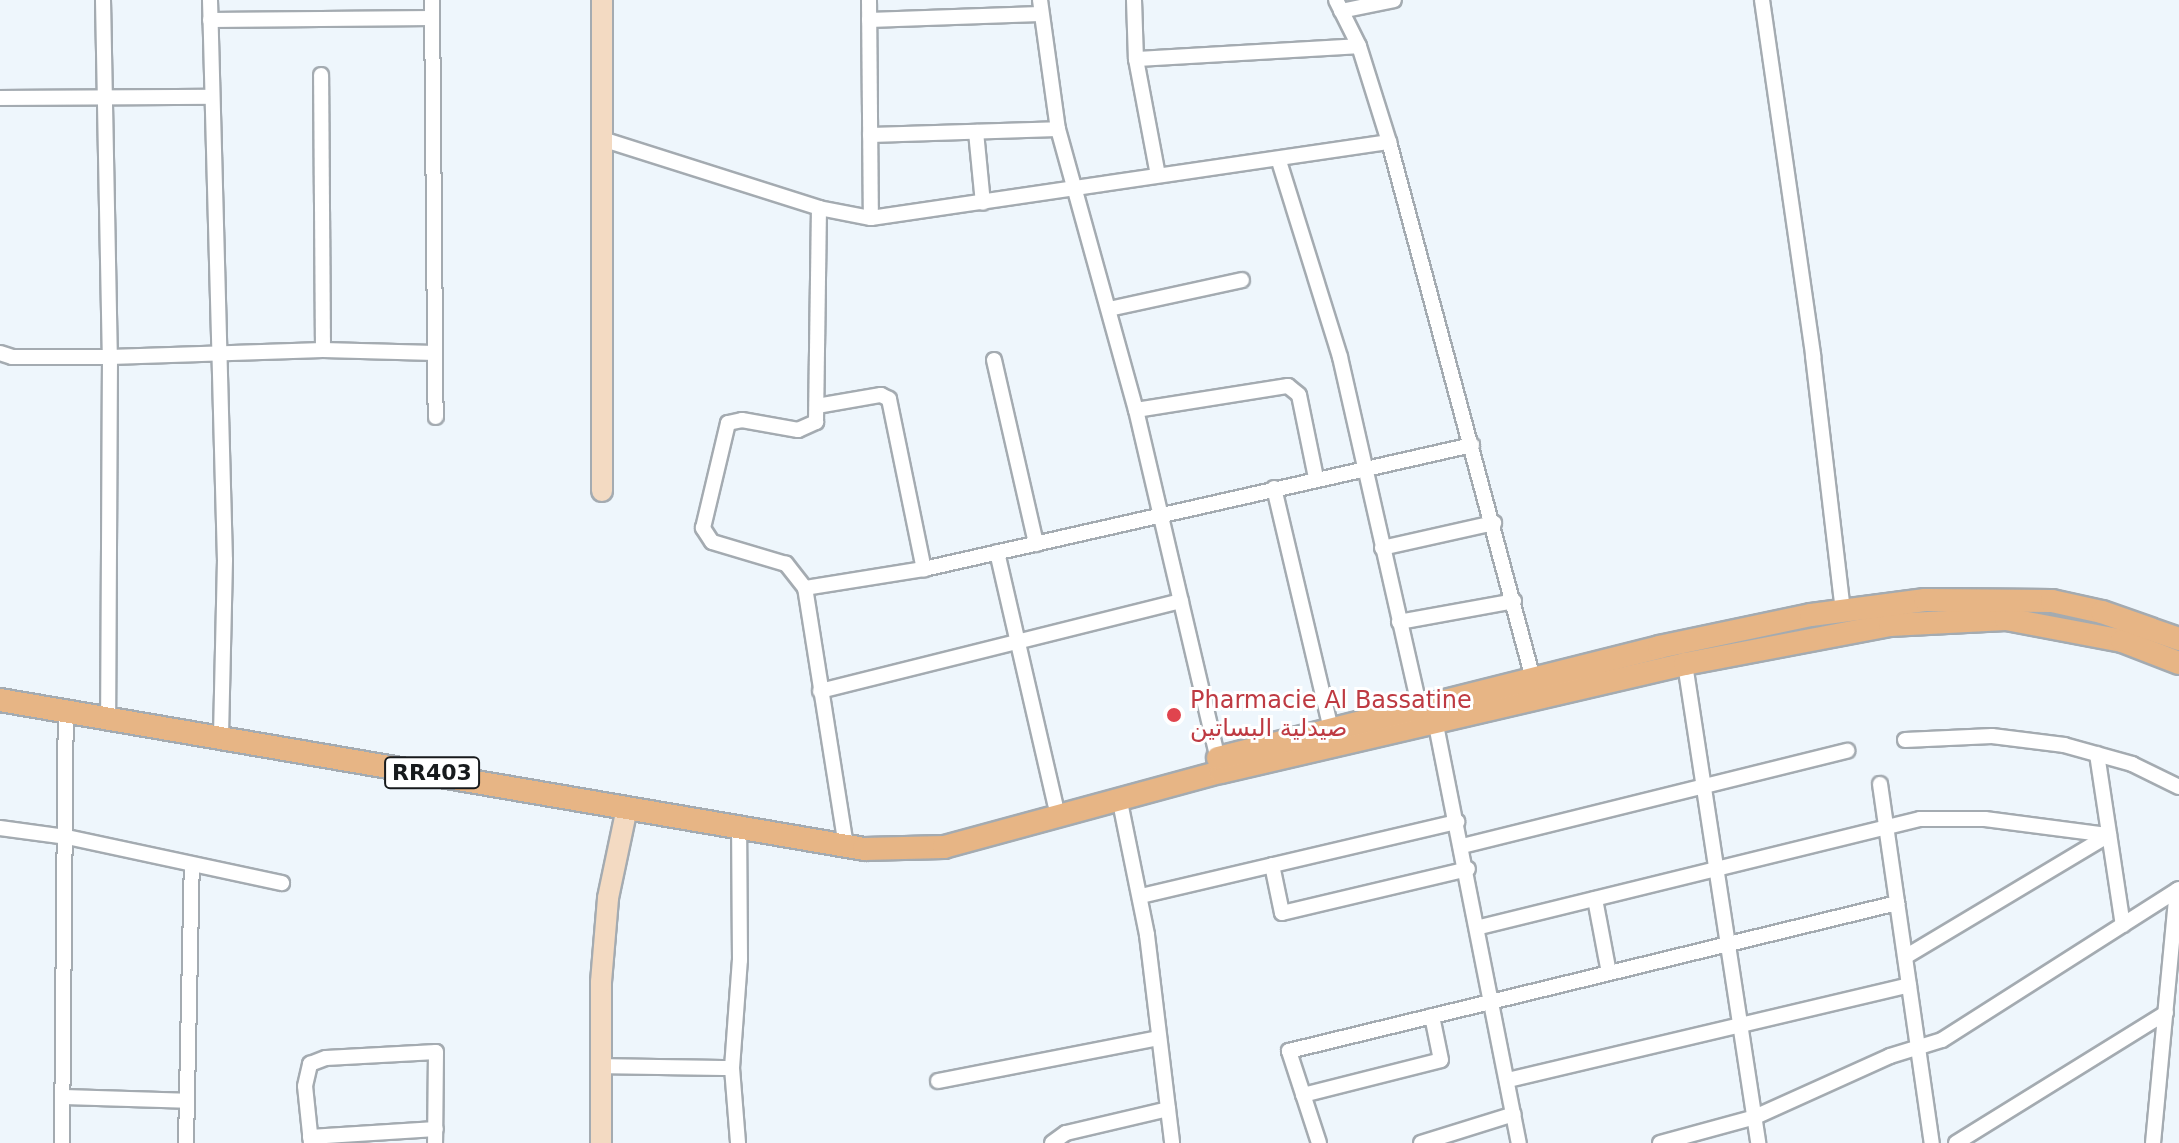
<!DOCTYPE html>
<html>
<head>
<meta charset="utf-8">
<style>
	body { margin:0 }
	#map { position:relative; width:2179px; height:1143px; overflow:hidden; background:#eef6fc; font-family:"DejaVu Sans",Vazirmatn,sans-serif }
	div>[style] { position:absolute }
	.roads { filter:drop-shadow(2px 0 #a4abb1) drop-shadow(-2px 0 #a4abb1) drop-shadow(0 2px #a4abb1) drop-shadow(0 -2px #a4abb1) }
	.street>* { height:14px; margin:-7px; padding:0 7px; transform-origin:7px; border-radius:7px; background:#fff }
	.secondary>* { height:20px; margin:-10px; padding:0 10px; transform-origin:10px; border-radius:10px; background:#f3dac2 }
	.primary>* { height:22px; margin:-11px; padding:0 11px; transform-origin:11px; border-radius:11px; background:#e7b585 }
	.dots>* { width:22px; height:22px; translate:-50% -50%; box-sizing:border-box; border:4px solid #fff; border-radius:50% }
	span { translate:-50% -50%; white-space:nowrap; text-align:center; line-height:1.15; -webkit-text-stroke:6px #fff; paint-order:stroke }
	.shield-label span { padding:2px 6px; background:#fff; border:2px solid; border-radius:6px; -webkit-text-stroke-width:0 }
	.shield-label { font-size:22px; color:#171a1c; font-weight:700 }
	.health-label { font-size:24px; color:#be3a42 }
	.left { translate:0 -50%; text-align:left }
</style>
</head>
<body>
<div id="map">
	<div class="roads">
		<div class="street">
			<div style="left:103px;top:0;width:357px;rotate:88.9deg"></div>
			<div style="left:110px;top:357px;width:362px;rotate:90.3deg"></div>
			<div style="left:210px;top:0;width:560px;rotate:88.47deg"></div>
			<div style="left:225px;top:560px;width:178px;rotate:91.3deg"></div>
			<div style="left:432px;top:0;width:417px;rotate:89.5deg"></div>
			<div style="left:869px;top:0;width:218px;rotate:89.5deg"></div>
			<div style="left:1040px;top:0;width:130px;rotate:82.1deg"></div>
			<div style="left:1058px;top:129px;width:292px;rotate:74.5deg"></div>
			<div style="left:1136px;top:410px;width:364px;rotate:76.8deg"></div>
			<div style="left:1134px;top:0;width:59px;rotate:88.1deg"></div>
			<div style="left:1136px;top:59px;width:118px;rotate:79.3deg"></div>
			<div style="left:1336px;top:0;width:51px;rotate:63.4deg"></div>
			<div style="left:1359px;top:46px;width:101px;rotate:72.6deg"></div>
			<div style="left:1389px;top:142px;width:563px;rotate:74.98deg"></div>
			<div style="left:1762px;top:0;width:360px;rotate:81.8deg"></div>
			<div style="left:1813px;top:356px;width:259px;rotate:83.3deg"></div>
			<div style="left:1341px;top:11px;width:54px;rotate:-11.7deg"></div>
			<div style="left:210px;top:20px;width:222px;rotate:-0.5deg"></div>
			<div style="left:869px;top:20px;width:171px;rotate:-2deg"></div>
			<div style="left:1136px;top:59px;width:223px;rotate:-3.3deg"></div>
			<div style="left:0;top:98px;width:212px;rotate:-0.3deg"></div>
			<div style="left:976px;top:132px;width:71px;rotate:84.4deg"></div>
			<div style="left:870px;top:135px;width:188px;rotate:-1.8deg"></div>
			<div style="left:602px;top:139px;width:228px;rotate:17.6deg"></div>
			<div style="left:819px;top:208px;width:53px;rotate:10.9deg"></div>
			<div style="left:871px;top:218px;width:524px;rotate:-8.35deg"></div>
			<div style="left:1279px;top:161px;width:205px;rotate:72.7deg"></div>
			<div style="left:1340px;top:357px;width:358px;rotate:77.2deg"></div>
			<div style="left:1109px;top:309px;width:136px;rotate:-12.3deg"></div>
			<div style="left:323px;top:350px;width:112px;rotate:1.5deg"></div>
			<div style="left:0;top:353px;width:13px;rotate:18deg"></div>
			<div style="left:12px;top:357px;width:98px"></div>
			<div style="left:110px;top:357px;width:213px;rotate:-1.9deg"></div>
			<div style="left:323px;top:350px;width:275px;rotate:-90.4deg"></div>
			<div style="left:994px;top:360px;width:189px;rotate:77.1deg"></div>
			<div style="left:817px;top:406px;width:65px;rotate:-9.8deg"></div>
			<div style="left:881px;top:395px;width:9px;rotate:27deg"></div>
			<div style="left:889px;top:399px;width:174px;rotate:78.4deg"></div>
			<div style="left:1136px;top:410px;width:154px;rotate:-9deg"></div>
			<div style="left:1288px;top:386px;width:14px;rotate:39deg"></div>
			<div style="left:1299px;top:395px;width:85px;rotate:78.4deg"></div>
			<div style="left:1274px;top:488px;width:248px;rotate:76.7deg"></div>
			<div style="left:1382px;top:548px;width:115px;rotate:-12.6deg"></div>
			<div style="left:997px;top:552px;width:259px;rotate:77deg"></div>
			<div style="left:805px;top:588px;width:31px;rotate:-128deg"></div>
			<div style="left:786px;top:564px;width:77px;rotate:-163.4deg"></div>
			<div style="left:712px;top:542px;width:17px;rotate:-123deg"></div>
			<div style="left:703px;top:528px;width:108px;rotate:-76.6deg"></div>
			<div style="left:728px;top:423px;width:14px;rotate:-12deg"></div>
			<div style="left:742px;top:420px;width:57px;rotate:10.1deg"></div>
			<div style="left:798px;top:430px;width:20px;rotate:-24deg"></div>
			<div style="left:816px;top:422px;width:214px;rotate:-89.2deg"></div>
			<div style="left:1399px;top:622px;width:117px;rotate:-10.3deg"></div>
			<div style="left:1685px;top:664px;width:485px;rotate:81.3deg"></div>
			<div style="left:820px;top:691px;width:372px;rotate:-14deg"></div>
			<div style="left:1436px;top:725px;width:426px;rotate:78.8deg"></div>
			<div style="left:1905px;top:740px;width:87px;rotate:-2.6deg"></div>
			<div style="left:1992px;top:736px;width:73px;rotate:7.1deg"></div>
			<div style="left:2064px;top:745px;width:71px;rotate:15.6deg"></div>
			<div style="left:2132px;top:764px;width:52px;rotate:26.1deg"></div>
			<div style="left:2097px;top:754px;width:173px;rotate:81.4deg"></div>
			<div style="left:1880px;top:784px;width:363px;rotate:81.8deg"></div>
			<div style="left:1120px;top:802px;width:136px;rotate:78.5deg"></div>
			<div style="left:1147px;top:935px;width:209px;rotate:83.1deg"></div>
			<div style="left:0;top:828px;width:68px;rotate:7.7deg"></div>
			<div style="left:67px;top:837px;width:220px;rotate:12.1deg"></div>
			<div style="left:846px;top:846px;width:261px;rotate:-99deg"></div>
			<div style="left:805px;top:588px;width:121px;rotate:-9.1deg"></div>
			<div style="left:924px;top:569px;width:562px;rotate:-12.75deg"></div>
			<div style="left:1462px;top:846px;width:397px;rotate:-13.9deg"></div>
			<div style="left:1272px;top:865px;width:49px;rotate:78.2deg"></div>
			<div style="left:1282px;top:913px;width:191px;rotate:-13.3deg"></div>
			<div style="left:1141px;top:896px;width:325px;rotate:-13.2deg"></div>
			<div style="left:1595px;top:899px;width:75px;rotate:79.3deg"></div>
			<div style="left:1480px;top:927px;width:453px;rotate:-13.8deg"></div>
			<div style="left:1920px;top:819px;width:65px"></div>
			<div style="left:1985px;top:819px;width:125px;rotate:7.4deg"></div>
			<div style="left:1905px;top:957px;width:238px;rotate:-30.9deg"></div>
			<div style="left:601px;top:1066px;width:131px;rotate:0.9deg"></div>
			<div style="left:732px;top:1068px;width:108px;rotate:-85.8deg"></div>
			<div style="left:740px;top:960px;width:133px;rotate:-90.4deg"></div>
			<div style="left:732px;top:1068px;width:75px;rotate:85.4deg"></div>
			<div style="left:1508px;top:1080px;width:412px;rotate:-13.3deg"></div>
			<div style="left:938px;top:1081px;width:225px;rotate:-11deg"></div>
			<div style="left:1303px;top:1095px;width:142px;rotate:-14.2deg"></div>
			<div style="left:1441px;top:1060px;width:45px;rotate:-101.6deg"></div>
			<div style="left:63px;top:1097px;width:124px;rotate:1.8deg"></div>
			<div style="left:310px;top:1137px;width:126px;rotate:-3.6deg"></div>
			<div style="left:62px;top:1143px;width:431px;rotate:-89.5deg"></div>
			<div style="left:186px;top:1143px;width:275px;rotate:-88.8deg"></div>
			<div style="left:311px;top:1143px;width:57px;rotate:-96deg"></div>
			<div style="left:305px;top:1086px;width:23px;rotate:-77deg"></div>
			<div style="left:310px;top:1064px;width:17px;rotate:-21deg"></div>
			<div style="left:326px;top:1058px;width:110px;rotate:-3.1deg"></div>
			<div style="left:436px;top:1052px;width:91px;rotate:90.6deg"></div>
			<div style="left:1052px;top:1143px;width:17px;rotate:-36deg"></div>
			<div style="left:1066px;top:1133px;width:105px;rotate:-13.2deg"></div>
			<div style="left:1319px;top:1143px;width:97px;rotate:-108.1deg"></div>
			<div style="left:1289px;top:1051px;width:626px;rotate:-13.68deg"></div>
			<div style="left:1421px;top:1143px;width:97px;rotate:-17.3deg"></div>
			<div style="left:1660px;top:1143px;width:98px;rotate:-15.3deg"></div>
			<div style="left:1755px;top:1117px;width:148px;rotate:-24.3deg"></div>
			<div style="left:1890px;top:1056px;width:54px;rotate:-17.1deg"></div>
			<div style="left:1942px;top:1040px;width:281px;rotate:-32.5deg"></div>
			<div style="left:1956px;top:1143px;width:247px;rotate:-31.8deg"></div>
			<div style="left:2153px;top:1143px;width:254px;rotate:-84.6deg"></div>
		</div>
		<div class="secondary">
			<div style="left:602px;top:0;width:491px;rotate:90deg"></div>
			<div style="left:601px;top:1143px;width:161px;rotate:-90deg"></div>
			<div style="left:601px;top:982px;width:84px;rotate:-85.2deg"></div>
			<div style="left:608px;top:898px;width:92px;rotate:-78.1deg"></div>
		</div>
		<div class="primary">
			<div style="left:0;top:700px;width:877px;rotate:9.78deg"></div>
			<div style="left:864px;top:849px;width:80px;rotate:-1.4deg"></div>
			<div style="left:944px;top:847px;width:287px;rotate:-15.2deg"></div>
			<div style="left:1221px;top:772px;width:476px;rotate:-13.1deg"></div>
			<div style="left:1685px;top:664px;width:209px;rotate:-10.8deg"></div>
			<div style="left:1890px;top:625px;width:116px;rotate:-3deg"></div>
			<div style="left:2006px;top:619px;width:118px;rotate:10.7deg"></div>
			<div style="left:2122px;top:641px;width:61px;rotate:21.1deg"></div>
			<div style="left:1218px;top:758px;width:455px;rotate:-14.1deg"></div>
			<div style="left:1659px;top:647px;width:155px;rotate:-11.9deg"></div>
			<div style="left:1811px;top:615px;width:115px;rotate:-7.5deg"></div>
			<div style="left:1925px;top:600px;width:127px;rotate:0.5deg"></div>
			<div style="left:2052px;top:601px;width:51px;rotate:12.4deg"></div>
			<div style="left:2102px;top:612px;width:82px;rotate:19.3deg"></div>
		</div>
	</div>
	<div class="dots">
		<div style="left:1174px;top:715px;background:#e0444e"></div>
	</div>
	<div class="shield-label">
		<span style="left:432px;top:773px">RR403</span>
	</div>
	<div class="health-label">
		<span class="left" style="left:1190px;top:715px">Pharmacie Al Bassatine<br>صيدلية البساتين</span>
	</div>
</div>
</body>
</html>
